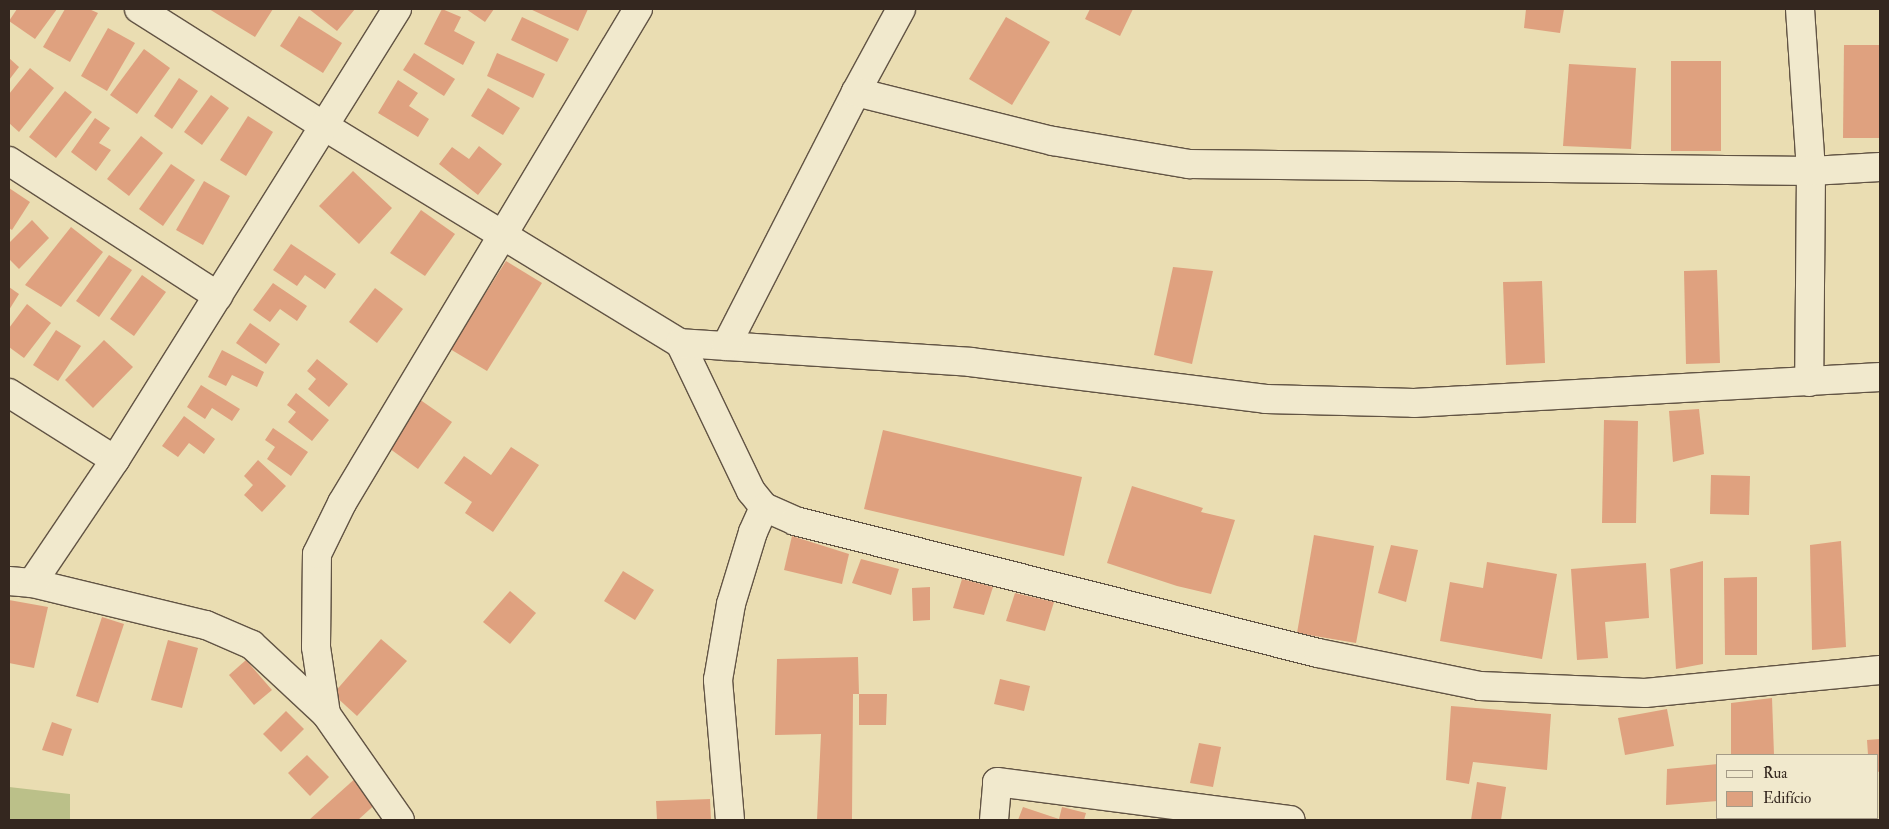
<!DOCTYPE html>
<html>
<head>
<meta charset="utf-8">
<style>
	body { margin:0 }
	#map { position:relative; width:1889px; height:829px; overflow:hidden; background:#eaddb2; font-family:"IM FELL Double Pica",serif }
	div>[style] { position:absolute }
	.green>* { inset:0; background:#bbc089 }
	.building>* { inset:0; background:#dfa17f }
	.roads { filter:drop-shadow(1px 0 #625444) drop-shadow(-1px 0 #625444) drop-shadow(0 1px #625444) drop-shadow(0 -1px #625444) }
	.street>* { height:28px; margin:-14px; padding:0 14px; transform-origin:14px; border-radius:14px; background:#f1e9cd }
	span { translate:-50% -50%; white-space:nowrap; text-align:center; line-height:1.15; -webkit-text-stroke:4.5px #f1e9cd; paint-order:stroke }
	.frame { position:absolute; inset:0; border:10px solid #34271f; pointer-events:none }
	.legend { position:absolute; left:1716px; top:754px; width:162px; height:65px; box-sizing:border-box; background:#f1e9cd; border:1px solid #a59b87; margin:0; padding:6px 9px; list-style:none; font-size:15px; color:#34271f }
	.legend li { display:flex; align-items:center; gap:10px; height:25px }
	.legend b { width:25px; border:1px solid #a59b87 }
</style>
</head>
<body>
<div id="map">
	<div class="green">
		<div style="clip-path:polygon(9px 787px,70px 794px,70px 820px,9px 820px)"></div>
	</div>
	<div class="building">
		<div style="clip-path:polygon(17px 9px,57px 9px,35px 39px,9px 21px)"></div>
		<div style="clip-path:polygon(65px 9px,89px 9px,98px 13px,70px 62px,43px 47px)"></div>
		<div style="clip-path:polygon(209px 9px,273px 9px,255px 37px)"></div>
		<div style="clip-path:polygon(309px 9px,355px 9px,337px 31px)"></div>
		<div style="clip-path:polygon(442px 9px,461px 17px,454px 31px,475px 42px,463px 65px,424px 44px)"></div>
		<div style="clip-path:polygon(466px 9px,494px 9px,485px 22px)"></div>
		<div style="clip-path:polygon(530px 9px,588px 9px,578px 31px)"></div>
		<div style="clip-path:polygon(1090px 9px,1133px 9px,1120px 36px,1085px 19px)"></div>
		<div style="clip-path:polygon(1526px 9px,1564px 9px,1560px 33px,1524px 28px)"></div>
		<div style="clip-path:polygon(299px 16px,342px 43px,323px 73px,280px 46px)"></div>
		<div style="clip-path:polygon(522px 17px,569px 39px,557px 62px,511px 40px)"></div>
		<div style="clip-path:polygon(1006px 17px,1050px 42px,1012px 105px,969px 79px)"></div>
		<div style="clip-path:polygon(108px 28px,135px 43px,107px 91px,81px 76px)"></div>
		<div style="clip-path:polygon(1844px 45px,1880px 45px,1880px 138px,1843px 138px)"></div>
		<div style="clip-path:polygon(144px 49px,170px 68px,137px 114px,110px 95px)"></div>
		<div style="clip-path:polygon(414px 53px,455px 79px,444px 96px,403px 70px)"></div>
		<div style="clip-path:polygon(497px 53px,545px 74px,533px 98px,487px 76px)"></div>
		<div style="clip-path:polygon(9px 58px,19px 67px,9px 80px)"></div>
		<div style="clip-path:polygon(1671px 61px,1721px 61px,1721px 151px,1671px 151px)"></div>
		<div style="clip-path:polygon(1569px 64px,1636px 68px,1631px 149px,1563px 146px)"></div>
		<div style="clip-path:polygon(30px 68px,54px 88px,19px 132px,9px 123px,9px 94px)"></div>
		<div style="clip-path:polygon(179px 78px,198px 91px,172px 129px,154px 116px)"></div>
		<div style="clip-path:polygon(398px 80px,418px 93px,409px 106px,429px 119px,418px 137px,378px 113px)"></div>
		<div style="clip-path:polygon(488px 88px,520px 108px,503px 135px,471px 116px)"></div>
		<div style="clip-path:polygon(65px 91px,92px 112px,56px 158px,29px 137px)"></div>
		<div style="clip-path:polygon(211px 95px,229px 108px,202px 145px,184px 132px)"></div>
		<div style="clip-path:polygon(248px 116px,273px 132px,246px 176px,220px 160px)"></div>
		<div style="clip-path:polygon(95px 118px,110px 128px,99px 143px,111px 150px,96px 171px,71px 152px)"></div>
		<div style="clip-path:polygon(141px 136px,163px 153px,129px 196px,107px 179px)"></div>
		<div style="clip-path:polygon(479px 146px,502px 164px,478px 195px,439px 164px,452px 147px,469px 159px)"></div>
		<div style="clip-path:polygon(171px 164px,195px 180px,163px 226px,139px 209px)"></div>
		<div style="clip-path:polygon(353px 171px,392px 208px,359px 244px,319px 206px)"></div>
		<div style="clip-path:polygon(204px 181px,230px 196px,203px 245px,176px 230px)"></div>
		<div style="clip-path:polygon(9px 188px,30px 202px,12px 230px,9px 228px)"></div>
		<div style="clip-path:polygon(421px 210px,455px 234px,425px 276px,390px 253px)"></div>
		<div style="clip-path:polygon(32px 220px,49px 238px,19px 269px,9px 259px,9px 243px)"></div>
		<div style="clip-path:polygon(71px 227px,103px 252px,61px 307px,25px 285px)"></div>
		<div style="clip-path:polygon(291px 244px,336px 274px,325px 289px,305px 275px,297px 286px,273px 270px)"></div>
		<div style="clip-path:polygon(109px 255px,132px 270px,99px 317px,76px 301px)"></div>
		<div style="clip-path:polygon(506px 261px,542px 283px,487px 371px,450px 349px)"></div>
		<div style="clip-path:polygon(1173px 267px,1213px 271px,1192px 364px,1154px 355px)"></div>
		<div style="clip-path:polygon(1717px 270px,1720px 363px,1686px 364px,1684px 271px)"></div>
		<div style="clip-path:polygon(142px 275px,166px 292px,134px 336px,110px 319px)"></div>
		<div style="clip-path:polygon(1542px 281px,1545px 363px,1506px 365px,1503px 282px)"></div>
		<div style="clip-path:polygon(273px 283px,307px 306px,297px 321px,280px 309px,270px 322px,253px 310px)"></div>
		<div style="clip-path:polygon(9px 287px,19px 294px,9px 310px)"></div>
		<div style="clip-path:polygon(375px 288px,403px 309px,377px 343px,349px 322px)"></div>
		<div style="clip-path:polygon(27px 304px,51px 323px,24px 358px,9px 347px,9px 328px)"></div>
		<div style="clip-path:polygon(250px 323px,280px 344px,266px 364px,236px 343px)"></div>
		<div style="clip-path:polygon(56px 330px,81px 346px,58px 381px,33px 365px)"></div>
		<div style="clip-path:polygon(104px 340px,133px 367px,93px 408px,65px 380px)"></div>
		<div style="clip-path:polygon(222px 350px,264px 372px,257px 387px,232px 375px,226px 386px,208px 377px)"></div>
		<div style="clip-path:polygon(317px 359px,348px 384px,329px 407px,308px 389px,316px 379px,307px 371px)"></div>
		<div style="clip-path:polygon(201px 385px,240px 409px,232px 421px,212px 408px,205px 419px,187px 407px)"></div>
		<div style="clip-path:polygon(296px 393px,329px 420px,312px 441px,288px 422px,296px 412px,287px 405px)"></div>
		<div style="clip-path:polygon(419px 399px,452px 422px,418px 469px,386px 446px)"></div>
		<div style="clip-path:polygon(1699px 409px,1704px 454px,1673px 462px,1669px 411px)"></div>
		<div style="clip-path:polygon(184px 416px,215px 439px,204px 454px,189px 443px,178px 457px,162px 446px)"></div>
		<div style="clip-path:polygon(1604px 420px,1638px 421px,1636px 523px,1602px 523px)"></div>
		<div style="clip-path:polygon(273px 428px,308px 452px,291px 476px,267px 459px,275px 447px,265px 440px)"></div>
		<div style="clip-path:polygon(883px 430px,1082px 477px,1064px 556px,864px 509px)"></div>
		<div style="clip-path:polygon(511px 447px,539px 465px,493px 532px,465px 513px,472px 502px,444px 483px,464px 456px,491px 475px)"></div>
		<div style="clip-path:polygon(258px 460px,286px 486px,262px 512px,244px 495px,253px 485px,244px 476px)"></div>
		<div style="clip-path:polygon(1711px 475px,1750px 476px,1749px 515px,1710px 514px)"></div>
		<div style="clip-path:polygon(1132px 486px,1203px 508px,1201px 512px,1235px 520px,1211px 594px,1177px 586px,1107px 563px)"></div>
		<div style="clip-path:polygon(1314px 535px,1374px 546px,1356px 643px,1297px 633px)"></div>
		<div style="clip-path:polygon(792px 536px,849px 554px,842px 584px,784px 570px)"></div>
		<div style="clip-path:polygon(1841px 541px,1846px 647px,1812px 650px,1810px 545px)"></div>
		<div style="clip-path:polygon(1391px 545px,1418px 550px,1406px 602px,1378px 593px)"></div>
		<div style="clip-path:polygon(861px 559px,899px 569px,891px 595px,852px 583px)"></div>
		<div style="clip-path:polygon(1703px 561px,1703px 664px,1676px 669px,1670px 569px)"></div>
		<div style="clip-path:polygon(1487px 562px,1557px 574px,1542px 659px,1440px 641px,1450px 582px,1483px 588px)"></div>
		<div style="clip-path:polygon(1646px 563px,1649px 618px,1605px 622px,1608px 658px,1577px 660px,1571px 569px)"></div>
		<div style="clip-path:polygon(623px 571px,654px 590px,635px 620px,604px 601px)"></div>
		<div style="clip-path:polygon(1757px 577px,1757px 655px,1725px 655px,1724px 578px)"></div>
		<div style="clip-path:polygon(962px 579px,993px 587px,984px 615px,953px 608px)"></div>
		<div style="clip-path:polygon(930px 587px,930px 620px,913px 621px,912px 588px)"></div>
		<div style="clip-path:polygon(510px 591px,536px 613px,510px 644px,483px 622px)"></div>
		<div style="clip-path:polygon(1015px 593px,1054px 602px,1045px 631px,1006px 621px)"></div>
		<div style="clip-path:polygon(9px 600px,48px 607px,34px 668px,9px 663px)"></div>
		<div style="clip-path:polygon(102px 617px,124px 624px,98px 703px,76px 696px)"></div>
		<div style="clip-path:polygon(381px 639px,407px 661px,357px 716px,333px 694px)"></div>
		<div style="clip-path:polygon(168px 640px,198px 648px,182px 708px,151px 700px)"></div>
		<div style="clip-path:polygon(858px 657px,859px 694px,887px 694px,886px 725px,859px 725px,859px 694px,853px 694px,852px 820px,817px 820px,821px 734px,775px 735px,777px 659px)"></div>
		<div style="clip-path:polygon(246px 660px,272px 690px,254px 705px,229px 675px)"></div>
		<div style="clip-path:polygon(1000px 679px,1030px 686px,1024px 711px,994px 704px)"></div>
		<div style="clip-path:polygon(1772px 698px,1774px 755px,1731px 755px,1731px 703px)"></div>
		<div style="clip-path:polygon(1451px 706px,1551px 714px,1547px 770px,1473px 762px,1469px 784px,1446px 780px)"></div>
		<div style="clip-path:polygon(1667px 709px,1674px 746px,1625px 755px,1618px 718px)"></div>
		<div style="clip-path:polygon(286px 711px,304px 729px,281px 752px,263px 734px)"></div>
		<div style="clip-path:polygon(52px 722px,72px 729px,63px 756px,42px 750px)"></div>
		<div style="clip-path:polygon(1880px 739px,1880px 771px,1878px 772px,1878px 755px,1868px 755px,1867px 740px)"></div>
		<div style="clip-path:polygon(1199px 743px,1221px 747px,1213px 787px,1190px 783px)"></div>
		<div style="clip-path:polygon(307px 755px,329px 777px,310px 796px,288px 773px)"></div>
		<div style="clip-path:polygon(1718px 764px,1718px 801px,1666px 805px,1667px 769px)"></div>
		<div style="clip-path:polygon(358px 776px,380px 800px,358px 820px,309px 820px)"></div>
		<div style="clip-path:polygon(1477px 782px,1506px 787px,1501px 820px,1471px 820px)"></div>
		<div style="clip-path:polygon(710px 799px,711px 820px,657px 820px,656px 801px)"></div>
		<div style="clip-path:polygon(1023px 807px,1059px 819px,1062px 807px,1086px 813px,1084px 820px,1018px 820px)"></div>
	</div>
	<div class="roads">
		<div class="street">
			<div style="left:139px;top:9px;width:219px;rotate:32.3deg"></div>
			<div style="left:324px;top:126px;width:417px;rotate:31.4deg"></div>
			<div style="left:680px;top:343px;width:164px;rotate:64.4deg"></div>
			<div style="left:751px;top:491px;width:21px;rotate:51deg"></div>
			<div style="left:764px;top:507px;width:34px;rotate:24deg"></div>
			<div style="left:795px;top:521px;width:539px;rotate:14.17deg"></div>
			<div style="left:1318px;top:653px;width:165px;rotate:11.5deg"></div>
			<div style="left:1480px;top:686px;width:165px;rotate:2.4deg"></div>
			<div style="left:1645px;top:693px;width:236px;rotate:-5.6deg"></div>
			<div style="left:1800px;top:9px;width:162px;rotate:86.1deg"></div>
			<div style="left:1811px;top:171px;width:211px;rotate:90.5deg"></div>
			<div style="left:856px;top:92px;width:94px;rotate:-61.5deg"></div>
			<div style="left:9px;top:161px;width:249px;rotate:32.9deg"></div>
			<div style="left:680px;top:343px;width:291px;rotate:3.7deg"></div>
			<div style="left:970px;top:362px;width:298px;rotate:7.1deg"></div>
			<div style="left:1266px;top:399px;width:148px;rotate:1.5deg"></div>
			<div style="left:1414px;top:403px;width:467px;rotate:-3.2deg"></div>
			<div style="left:726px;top:346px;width:285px;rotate:-62.9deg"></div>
			<div style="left:856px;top:92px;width:203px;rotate:14deg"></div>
			<div style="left:1053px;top:141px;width:138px;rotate:9.6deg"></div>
			<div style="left:1189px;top:164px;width:622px;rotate:0.64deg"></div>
			<div style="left:1811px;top:171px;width:69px;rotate:-3.3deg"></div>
			<div style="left:9px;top:393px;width:125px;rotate:32.3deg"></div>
			<div style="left:9px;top:581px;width:23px;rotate:5deg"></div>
			<div style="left:32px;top:583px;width:179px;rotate:13.6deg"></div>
			<div style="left:206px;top:625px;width:50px;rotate:23.5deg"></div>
			<div style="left:252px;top:645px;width:101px;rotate:43deg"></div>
			<div style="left:326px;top:714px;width:129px;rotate:55.1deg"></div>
			<div style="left:32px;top:583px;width:148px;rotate:-56deg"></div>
			<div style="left:115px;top:460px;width:532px;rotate:-57.98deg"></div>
			<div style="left:326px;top:714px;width:68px;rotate:-98.5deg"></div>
			<div style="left:316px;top:647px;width:93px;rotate:-89.4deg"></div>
			<div style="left:317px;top:554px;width:57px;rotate:-63.9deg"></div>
			<div style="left:342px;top:503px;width:576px;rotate:-59.07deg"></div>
			<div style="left:730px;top:820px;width:141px;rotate:-94.9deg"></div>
			<div style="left:718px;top:680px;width:77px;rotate:-80.3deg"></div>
			<div style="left:731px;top:604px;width:75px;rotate:-73deg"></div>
			<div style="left:753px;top:532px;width:27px;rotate:-66deg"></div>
			<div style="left:994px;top:820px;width:38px;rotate:-85deg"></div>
			<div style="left:997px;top:782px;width:296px;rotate:7.4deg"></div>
		</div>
	</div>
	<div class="frame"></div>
	<ul class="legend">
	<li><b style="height:6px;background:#f1e9cd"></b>Rua</li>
	<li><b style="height:14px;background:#dfa17f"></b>Edifício</li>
	</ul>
</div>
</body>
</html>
